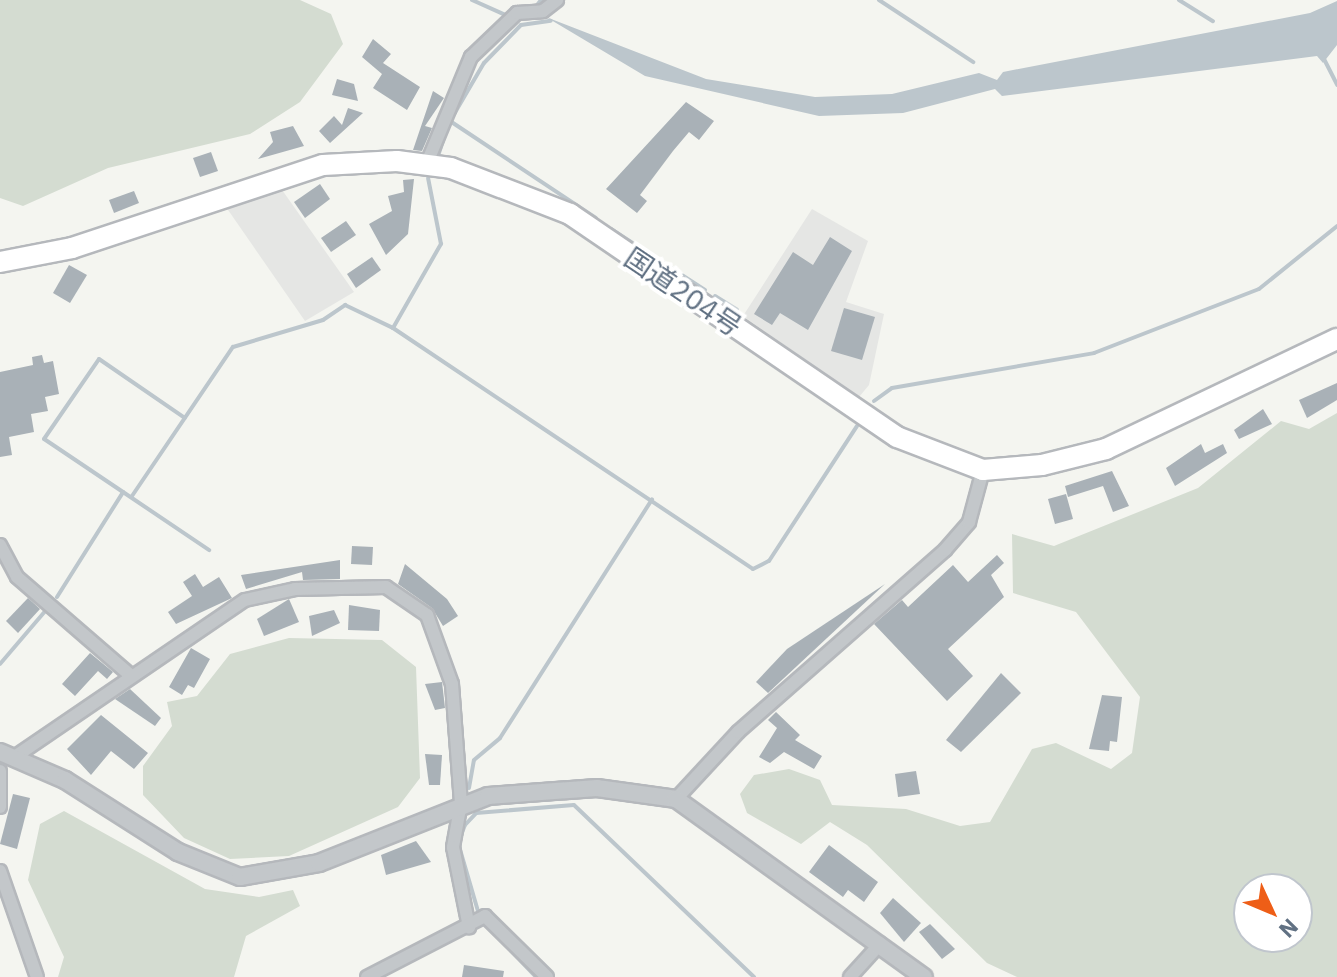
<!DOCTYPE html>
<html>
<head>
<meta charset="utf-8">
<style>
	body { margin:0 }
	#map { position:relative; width:1337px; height:977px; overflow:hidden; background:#f4f5f0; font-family:"IBM Plex Sans","Noto Sans JP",sans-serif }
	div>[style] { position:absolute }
	.built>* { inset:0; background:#e5e6e4 }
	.green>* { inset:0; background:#d4dcd1 }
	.water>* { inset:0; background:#bcc6cc }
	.stream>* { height:4px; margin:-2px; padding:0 2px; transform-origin:2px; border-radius:2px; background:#bcc6cc }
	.building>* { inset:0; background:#a9b1b7 }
	.roads { filter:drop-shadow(2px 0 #b5b8bc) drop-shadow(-2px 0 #b5b8bc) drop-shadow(0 2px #b5b8bc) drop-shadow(0 -2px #b5b8bc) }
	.minor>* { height:12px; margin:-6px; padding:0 6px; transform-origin:6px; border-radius:6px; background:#c3c7ca }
	.tertiary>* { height:16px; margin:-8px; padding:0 8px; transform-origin:8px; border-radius:8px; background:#c3c7ca }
	.trunk>* { height:20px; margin:-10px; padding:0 10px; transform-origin:10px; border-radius:10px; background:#fff }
	span { translate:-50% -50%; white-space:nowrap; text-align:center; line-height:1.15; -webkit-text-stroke:8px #fff; paint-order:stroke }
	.street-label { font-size:28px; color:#617183 }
	.north { position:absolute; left:1233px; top:873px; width:80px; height:80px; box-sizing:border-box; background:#fff; border:2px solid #c0c6cd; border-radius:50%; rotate:134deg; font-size:22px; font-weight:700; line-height:32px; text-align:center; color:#617183 }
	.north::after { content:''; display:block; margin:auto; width:28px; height:36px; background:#ee5e17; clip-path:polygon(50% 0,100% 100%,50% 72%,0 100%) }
</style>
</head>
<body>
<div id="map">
	<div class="built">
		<div style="clip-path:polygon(280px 187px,354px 292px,305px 321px,226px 207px)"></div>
		<div style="clip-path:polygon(812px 209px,868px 241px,846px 302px,884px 314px,869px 385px,859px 397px,743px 316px)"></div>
	</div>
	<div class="green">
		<div style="clip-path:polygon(0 0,300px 0,331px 14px,343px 44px,300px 102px,250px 134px,108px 168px,23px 206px,0 198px)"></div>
		<div style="clip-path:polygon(evenodd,1337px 413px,1337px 977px,1017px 977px,987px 963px,867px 845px,830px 822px,801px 844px,747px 813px,740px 794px,754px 775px,789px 769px,820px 780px,832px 805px,906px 809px,960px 826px,990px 822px,1032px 749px,1056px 743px,1111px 769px,1132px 753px,1140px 697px,1076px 612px,1013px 593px,1012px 534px,1054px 546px,1198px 488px,1281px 421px,1309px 429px,1337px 413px,1249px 889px,1297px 889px,1297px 937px,1249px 937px,1249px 889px)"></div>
		<div style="clip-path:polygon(289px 638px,382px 640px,416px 667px,420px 778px,398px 807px,289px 856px,230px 859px,184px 838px,143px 795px,143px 766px,172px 726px,167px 702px,197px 696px,230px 654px)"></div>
		<div style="clip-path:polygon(64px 811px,205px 889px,259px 897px,293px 890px,300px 906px,246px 936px,234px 977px,58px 977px,64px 957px,28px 880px,40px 824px)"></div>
	</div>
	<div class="water">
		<div style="clip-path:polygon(1337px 1px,1337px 45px,1323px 63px,1317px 56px,1002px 96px,995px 89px,903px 113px,819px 116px,645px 76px,546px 17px,706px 79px,815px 97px,892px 94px,979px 73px,997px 80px,1003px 72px,1310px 13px)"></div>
	</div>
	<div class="stream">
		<div style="left:472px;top:0;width:37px;rotate:24deg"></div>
		<div style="left:879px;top:0;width:113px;rotate:33.4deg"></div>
		<div style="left:1179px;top:0;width:40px;rotate:32deg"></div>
		<div style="left:533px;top:10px;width:13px;rotate:-51deg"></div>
		<div style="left:1324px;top:59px;width:29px;rotate:63deg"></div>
		<div style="left:453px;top:116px;width:61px;rotate:-59.7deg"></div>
		<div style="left:484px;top:63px;width:53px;rotate:-45.8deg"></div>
		<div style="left:521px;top:25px;width:30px;rotate:-8deg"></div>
		<div style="left:450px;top:121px;width:175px;rotate:33.6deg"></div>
		<div style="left:439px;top:153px;width:22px;rotate:-72deg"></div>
		<div style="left:611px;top:229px;width:112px;rotate:33deg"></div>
		<div style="left:715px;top:296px;width:26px;rotate:32deg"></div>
		<div style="left:393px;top:328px;width:97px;rotate:-60.3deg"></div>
		<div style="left:441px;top:244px;width:67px;rotate:-101.1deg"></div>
		<div style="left:874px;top:401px;width:22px;rotate:-36deg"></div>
		<div style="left:892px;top:388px;width:205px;rotate:-9.8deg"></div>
		<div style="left:1094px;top:353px;width:177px;rotate:-21.2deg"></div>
		<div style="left:1259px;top:289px;width:100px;rotate:-38.9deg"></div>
		<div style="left:123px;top:492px;width:95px;rotate:-146.1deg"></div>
		<div style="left:44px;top:439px;width:97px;rotate:-55.5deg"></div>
		<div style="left:99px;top:359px;width:104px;rotate:34.5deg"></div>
		<div style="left:132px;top:496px;width:180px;rotate:-55.9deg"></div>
		<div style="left:233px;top:347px;width:94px;rotate:-16.7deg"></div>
		<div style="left:323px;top:320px;width:27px;rotate:-34deg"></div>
		<div style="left:345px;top:305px;width:53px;rotate:25.6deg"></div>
		<div style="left:393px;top:328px;width:433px;rotate:33.8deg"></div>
		<div style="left:753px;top:569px;width:18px;rotate:-27deg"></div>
		<div style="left:769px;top:561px;width:161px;rotate:-56.9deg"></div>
		<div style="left:57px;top:597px;width:124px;rotate:-57.8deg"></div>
		<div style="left:123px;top:492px;width:104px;rotate:34deg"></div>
		<div style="left:0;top:664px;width:72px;rotate:-49.5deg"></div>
		<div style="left:469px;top:788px;width:28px;rotate:-80deg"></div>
		<div style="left:474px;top:760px;width:34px;rotate:-40deg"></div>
		<div style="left:500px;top:738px;width:283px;rotate:-57.5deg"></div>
		<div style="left:480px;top:918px;width:78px;rotate:-106.3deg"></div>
		<div style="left:458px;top:843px;width:19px;rotate:-69deg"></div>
		<div style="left:465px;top:825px;width:16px;rotate:-47deg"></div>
		<div style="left:476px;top:813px;width:98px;rotate:-4.7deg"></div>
		<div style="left:574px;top:805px;width:249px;rotate:43.7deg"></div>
		<div style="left:497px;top:936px;width:57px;rotate:46.4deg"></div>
	</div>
	<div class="building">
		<div style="clip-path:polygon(373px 39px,391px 54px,383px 63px,420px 87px,407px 110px,373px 88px,382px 74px,362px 57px)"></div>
		<div style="clip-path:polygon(337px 79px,354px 84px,358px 101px,332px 95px)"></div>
		<div style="clip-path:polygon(433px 91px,444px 98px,425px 126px,432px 128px,422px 151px,413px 150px)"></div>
		<div style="clip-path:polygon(686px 102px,714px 121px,699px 140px,689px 132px,673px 151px,640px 195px,647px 201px,637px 213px,606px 189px)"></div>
		<div style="clip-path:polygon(348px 108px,363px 113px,330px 143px,319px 131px,334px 116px,342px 125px)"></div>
		<div style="clip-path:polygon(293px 126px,304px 146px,258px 159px,273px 142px,270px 132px)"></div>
		<div style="clip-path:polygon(211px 152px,218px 171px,200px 177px,193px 158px)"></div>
		<div style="clip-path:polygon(414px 179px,408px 234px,386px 255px,369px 224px,392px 211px,388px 196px,404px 192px,403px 180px)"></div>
		<div style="clip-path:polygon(320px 184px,330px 199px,305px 218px,294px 202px)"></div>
		<div style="clip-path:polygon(134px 191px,139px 203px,114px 213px,109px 200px)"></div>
		<div style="clip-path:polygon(346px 221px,356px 235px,331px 252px,321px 238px)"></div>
		<div style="clip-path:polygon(830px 237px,852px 251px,808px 330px,780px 313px,772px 325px,754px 314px,793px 252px,813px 265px)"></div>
		<div style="clip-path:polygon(372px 257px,381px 270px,356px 288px,347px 274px)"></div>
		<div style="clip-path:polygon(69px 265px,87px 275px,70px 303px,53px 293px)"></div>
		<div style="clip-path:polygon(844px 308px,875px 317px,862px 360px,831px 351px)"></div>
		<div style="clip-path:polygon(42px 355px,44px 363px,53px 361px,59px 394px,45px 397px,48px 411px,31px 414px,34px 432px,9px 437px,12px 455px,0 457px,0 372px,33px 365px,32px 357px)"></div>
		<div style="clip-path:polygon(1337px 383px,1337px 400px,1307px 418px,1299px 400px)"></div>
		<div style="clip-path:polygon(1263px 409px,1272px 424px,1239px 439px,1234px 430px)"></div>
		<div style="clip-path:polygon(1201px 444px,1205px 453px,1223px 444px,1227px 453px,1175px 486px,1166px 468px)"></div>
		<div style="clip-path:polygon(1112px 471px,1129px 506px,1113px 512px,1103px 486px,1068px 497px,1065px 486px)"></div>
		<div style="clip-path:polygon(1066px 494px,1073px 519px,1055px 524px,1048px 499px)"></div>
		<div style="clip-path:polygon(352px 546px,373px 547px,372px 565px,351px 564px)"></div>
		<div style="clip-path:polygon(997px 555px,1004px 563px,991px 575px,1004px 597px,948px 649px,973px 676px,947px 701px,874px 624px,902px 600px,908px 607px,953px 565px,968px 582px)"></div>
		<div style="clip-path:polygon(340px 560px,340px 579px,303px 580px,302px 572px,246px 589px,241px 575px)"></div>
		<div style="clip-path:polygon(405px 564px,447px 599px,458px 616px,443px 626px,432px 608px,398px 584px)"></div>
		<div style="clip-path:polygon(195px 574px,203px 587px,219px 577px,232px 598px,176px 624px,168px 612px,192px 596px,183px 582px)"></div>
		<div style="clip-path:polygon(885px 584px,768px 693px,756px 682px,787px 649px)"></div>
		<div style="clip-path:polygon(28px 598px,40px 609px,18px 633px,6px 621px)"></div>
		<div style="clip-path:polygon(289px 599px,299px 622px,264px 636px,257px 619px)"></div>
		<div style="clip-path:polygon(349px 605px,380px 610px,379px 631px,348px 630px)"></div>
		<div style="clip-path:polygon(334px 610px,340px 623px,312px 636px,309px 616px)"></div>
		<div style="clip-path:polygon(191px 648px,210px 659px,194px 688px,188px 685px,182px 695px,169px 687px)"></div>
		<div style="clip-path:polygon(90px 653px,113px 672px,107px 679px,98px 671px,75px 696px,62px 684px)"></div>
		<div style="clip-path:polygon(1001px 673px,1021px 693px,961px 752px,946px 740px)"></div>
		<div style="clip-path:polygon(442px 682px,445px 708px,435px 710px,425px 684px)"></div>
		<div style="clip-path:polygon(130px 689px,161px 718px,155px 726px,115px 699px)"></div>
		<div style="clip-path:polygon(1102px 695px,1122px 697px,1117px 742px,1110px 741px,1109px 751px,1089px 749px)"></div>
		<div style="clip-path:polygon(776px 712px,800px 735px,795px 740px,822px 756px,814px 769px,784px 752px,770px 763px,759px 757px,777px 728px,768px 720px)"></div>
		<div style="clip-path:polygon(101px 715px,148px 753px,134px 769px,111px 751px,91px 775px,67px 749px)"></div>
		<div style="clip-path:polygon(425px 754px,442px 755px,440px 785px,429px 785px)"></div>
		<div style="clip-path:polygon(916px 771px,920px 794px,898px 797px,895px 774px)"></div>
		<div style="clip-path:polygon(13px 794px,30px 798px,17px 849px,0 844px)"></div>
		<div style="clip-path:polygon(416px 841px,431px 862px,386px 875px,381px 855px)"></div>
		<div style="clip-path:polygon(829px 845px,878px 882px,864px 902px,848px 890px,843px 897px,809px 872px)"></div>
		<div style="clip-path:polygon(893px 898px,921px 923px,904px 942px,880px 913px)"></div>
		<div style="clip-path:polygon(930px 924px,955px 949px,942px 959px,919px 932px)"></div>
		<div style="clip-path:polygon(464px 965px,504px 971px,503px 977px,462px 977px)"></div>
	</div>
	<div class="roads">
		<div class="minor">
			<div style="left:427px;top:163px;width:115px;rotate:-67.5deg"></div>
			<div style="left:471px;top:57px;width:64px;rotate:-43.7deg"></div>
			<div style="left:517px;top:13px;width:26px;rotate:-4deg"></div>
			<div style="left:543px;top:11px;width:18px;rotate:-38deg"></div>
			<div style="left:0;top:545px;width:36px;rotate:62deg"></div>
			<div style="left:17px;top:577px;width:148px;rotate:40.9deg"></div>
			<div style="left:16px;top:756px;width:277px;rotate:-34.3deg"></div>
			<div style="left:245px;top:600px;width:51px;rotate:-12.4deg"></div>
			<div style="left:295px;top:589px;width:91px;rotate:-1.3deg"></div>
			<div style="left:386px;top:587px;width:50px;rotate:34.3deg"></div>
			<div style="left:427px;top:615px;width:73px;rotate:70.1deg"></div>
			<div style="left:452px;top:684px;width:119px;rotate:85.7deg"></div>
			<div style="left:461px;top:803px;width:45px;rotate:100.3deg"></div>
			<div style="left:453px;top:847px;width:82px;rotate:78.7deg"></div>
			<div style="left:0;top:771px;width:36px;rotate:90deg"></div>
			<div style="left:676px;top:799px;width:91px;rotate:-47.2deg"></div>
			<div style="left:738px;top:732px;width:276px;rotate:-41.3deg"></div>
			<div style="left:945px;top:550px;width:37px;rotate:-49deg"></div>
			<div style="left:969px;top:522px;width:54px;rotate:-74.9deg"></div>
			<div style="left:0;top:871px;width:112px;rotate:70.8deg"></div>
			<div style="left:367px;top:977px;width:133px;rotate:-27.3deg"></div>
			<div style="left:485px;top:916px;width:87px;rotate:44.5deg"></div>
			<div style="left:850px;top:977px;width:45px;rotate:-47.7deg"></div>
		</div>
		<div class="tertiary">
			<div style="left:0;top:752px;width:71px;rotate:23.3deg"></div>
			<div style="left:65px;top:780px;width:134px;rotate:32.5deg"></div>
			<div style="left:178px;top:852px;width:67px;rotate:22deg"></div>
			<div style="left:240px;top:877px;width:80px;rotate:-10deg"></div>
			<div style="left:319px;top:863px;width:182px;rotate:-21.6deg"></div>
			<div style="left:488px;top:796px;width:109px;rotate:-4.2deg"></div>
			<div style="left:597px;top:788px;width:80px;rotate:7.9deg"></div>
			<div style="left:676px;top:799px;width:305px;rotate:35.7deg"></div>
		</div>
		<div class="trunk">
			<div style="left:0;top:262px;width:73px;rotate:-11deg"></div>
			<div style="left:72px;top:248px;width:264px;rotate:-18.3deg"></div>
			<div style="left:323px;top:165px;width:74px;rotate:-3.1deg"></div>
			<div style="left:397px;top:161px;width:54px;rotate:7.4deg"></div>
			<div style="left:451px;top:168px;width:128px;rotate:21.1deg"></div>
			<div style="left:570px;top:214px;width:396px;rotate:34.3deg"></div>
			<div style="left:897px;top:437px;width:92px;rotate:21deg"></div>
			<div style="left:983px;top:470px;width:59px;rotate:-4.8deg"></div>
			<div style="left:1042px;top:465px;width:66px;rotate:-14deg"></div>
			<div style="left:1106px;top:449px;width:256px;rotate:-25.5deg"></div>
		</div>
	</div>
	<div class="street-label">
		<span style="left:683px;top:292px;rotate:34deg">国道204号</span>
	</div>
	<div class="north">N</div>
</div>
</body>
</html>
